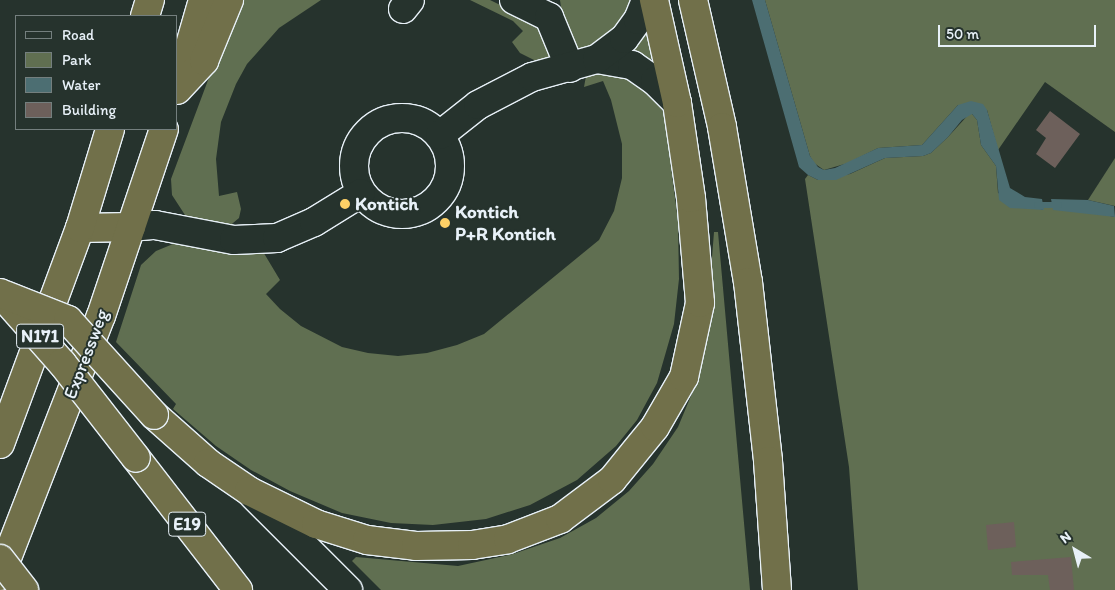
<!DOCTYPE html>
<html>
<head>
<meta charset="utf-8">
<style>
	body { margin:0 }
	#map { position:relative; width:1115px; height:590px; overflow:hidden; background:#26332d; font-family:Itim,sans-serif }
	div>[style] { position:absolute }
	.green>* { inset:0; background:#606f51 }
	.water>* { inset:0; background:#4c6e72 }
	.stream>* { height:6px; margin:-3px; padding:0 3px; transform-origin:3px; border-radius:3px; background:#4c6e72 }
	.building>* { inset:0; background:#6d605b }
	.roads { filter:drop-shadow(1px 0 #e8f1f8) drop-shadow(-1px 0 #e8f1f8) drop-shadow(0 1px #e8f1f8) drop-shadow(0 -1px #e8f1f8) }
	.minor>* { height:28px; margin:-14px; padding:0 14px; transform-origin:14px; border-radius:14px; background:#26332d }
	.minor>.ring { margin:-14px; padding:0; box-sizing:content-box; background:none; border:28px solid #26332d; border-radius:50% }
	.highway>* { height:28px; margin:-14px; padding:0 14px; transform-origin:14px; border-radius:14px; background:#71704a }
	.bridges { filter:drop-shadow(1px 0 #e8f1f8) drop-shadow(-1px 0 #e8f1f8) drop-shadow(0 1px #e8f1f8) drop-shadow(0 -1px #e8f1f8) }
	.highway-bridge>* { height:28px; margin:-14px; padding:0 14px; transform-origin:14px; border-radius:14px; background:#71704a }
	.dots>* { width:14px; height:14px; translate:-50% -50%; box-sizing:border-box; border:2px solid #26332d; border-radius:50% }
	span { translate:-50% -50%; white-space:nowrap; text-align:center; line-height:1.15; -webkit-text-stroke:4px #26332d; paint-order:stroke }
	.shield-label span { padding:1px 4px; background:#26332d; border:1px solid; border-radius:4px; -webkit-text-stroke-width:0 }
	.shield-label { font-size:18px; color:#e8f1f8; font-weight:700 }
	.poi-label { font-size:19px; color:#e8f1f8; font-weight:700 }
	.left { translate:0 -50%; text-align:left }
	.street-label { font-size:19px; color:#e8f1f8 }
	.legend { position:absolute; left:15px; top:15px; width:162px; height:115px; box-sizing:border-box; background:#26332d; border:1px solid #747f7e; margin:0; padding:6px 9px; list-style:none; font-size:15px; color:#e8f1f8 }
	.legend li { display:flex; align-items:center; gap:10px; height:25px }
	.legend b { width:25px; border:1px solid #747f7e }
	.north { position:absolute; left:1050px; top:525px; width:50px; height:50px; -webkit-text-stroke:4px #26332d; paint-order:stroke; rotate:323deg; font-size:14px; font-weight:700; line-height:20px; text-align:center; color:#e8f1f8 }
	.north::after { content:''; display:block; margin:auto; width:18px; height:22px; background:#e8f1f8; clip-path:polygon(50% 0,100% 100%,50% 72%,0 100%) }
	.scale { position:absolute; left:938px; top:25px; width:158px; height:22px; box-sizing:border-box; border:2px solid #e8f1f8; border-top:0; padding-left:6px; font-size:15px; line-height:18px; white-space:nowrap; color:#e8f1f8; -webkit-text-stroke:4px #26332d; paint-order:stroke }
</style>
</head>
<body>
<div id="map">
	<div class="green">
		<div style="clip-path:polygon(238px 0,321px 0,279px 28px,247px 64px,236px 84px,221px 122px,216px 159px,219px 196px,237px 192px,241px 209px,239px 218px,227px 228px,185px 215px,172px 195px,171px 179px)"></div>
		<div style="clip-path:polygon(470px 0,490px 0,539px 24px,553px 56px,536px 61px,520px 53px,512px 42px,523px 31px,513px 21px)"></div>
		<div style="clip-path:polygon(560px 0,634px 0,623px 25px,595px 47px,580px 49px,575px 46px,564px 28px)"></div>
		<div style="clip-path:polygon(765px 0,1115px 0,1115px 132px,1045px 82px,998px 150px,987px 110px,958px 105px,922px 145px,878px 148px,848px 163px,824px 170px,814px 163px,810px 156px)"></div>
		<div style="clip-path:polygon(644px 33px,647px 34px,652px 58px,648px 62px,631px 56px,627px 47px)"></div>
		<div style="clip-path:polygon(591px 71px,628px 74px,653px 94px,664px 113px,678px 221px,679px 279px,674px 324px,657px 383px,637px 420px,616px 446px,577px 480px,530px 505px,486px 519px,433px 525px,391px 523px,342px 513px,290px 491px,251px 470px,216px 446px,173px 409px,176px 404px,116px 342px,141px 265px,156px 251px,178px 242px,262px 250px,280px 280px,266px 294px,280px 309px,301px 326px,342px 347px,368px 353px,398px 356px,427px 353px,457px 345px,484px 334px,599px 240px,614px 211px,622px 178px,622px 144px,611px 100px,603px 81px,584px 87px,586px 76px)"></div>
		<div style="clip-path:polygon(969px 114px,972px 114px,977px 120px,981px 145px,996px 166px,998px 193px,1043px 210px,1043px 205px,1052px 205px,1115px 217px,1115px 590px,858px 590px,849px 467px,805px 179px,808px 175px,818px 180px,850px 174px,885px 158px,923px 156px,931px 153px,948px 137px)"></div>
		<div style="clip-path:polygon(1115px 158px,1115px 206px,1088px 200px)"></div>
		<div style="clip-path:polygon(714px 232px,718px 232px,750px 590px,381px 590px,352px 561px,356px 557px,458px 566px,513px 554px,560px 538px,596px 518px,629px 491px,653px 464px,678px 427px,693px 391px,706px 333px)"></div>
	</div>
	<div class="water">
		<div style="clip-path:polygon(752px 0,765px 0,810px 156px,818px 167px,824px 170px,835px 168px,878px 148px,922px 145px,958px 105px,971px 101px,983px 104px,987px 110px,1010px 188px,1025px 197px,1042px 199px,1044px 210px,1010px 208px,999px 200px,996px 166px,981px 145px,977px 120px,972px 114px,962px 120px,948px 137px,931px 153px,923px 156px,885px 158px,836px 180px,818px 180px,808px 175px,799px 167px)"></div>
		<div style="clip-path:polygon(1051px 199px,1088px 200px,1114px 206px,1115px 217px,1053px 210px)"></div>
	</div>
	<div class="stream">
		<div style="left:1037px;top:205px;width:22px"></div>
	</div>
	<div class="building">
		<div style="clip-path:polygon(1050px 111px,1080px 134px,1055px 168px,1036px 154px,1046px 138px,1036px 130px)"></div>
		<div style="clip-path:polygon(1014px 522px,1016px 547px,988px 550px,986px 525px)"></div>
		<div style="clip-path:polygon(1071px 557px,1074px 590px,1050px 590px,1048px 575px,1012px 575px,1011px 562px)"></div>
	</div>
	<div class="roads">
		<div class="minor">
			<div style="left:514px;top:0;width:39px;rotate:26deg"></div>
			<div style="left:549px;top:17px;width:55px;rotate:67.6deg"></div>
			<div style="left:403px;top:9px;width:11px;rotate:-52deg"></div>
			<div style="left:597px;top:59px;width:36px;rotate:10deg"></div>
			<div style="left:632px;top:65px;width:28px;rotate:35deg"></div>
			<div style="left:655px;top:81px;width:31px;rotate:45deg"></div>
			<div class="ring" style="left:354px;top:118px;width:68px;height:68px"></div>
			<div style="left:440px;top:135px;width:48px;rotate:-38.3deg"></div>
			<div style="left:478px;top:105px;width:61px;rotate:-27.4deg"></div>
			<div style="left:532px;top:77px;width:67px;rotate:-15.5deg"></div>
			<div style="left:597px;top:59px;width:34px;rotate:-37deg"></div>
			<div style="left:624px;top:39px;width:24px;rotate:-54deg"></div>
			<div style="left:638px;top:20px;width:22px;rotate:-68deg"></div>
			<div style="left:131px;top:227px;width:24px;rotate:-5deg"></div>
			<div style="left:155px;top:225px;width:80px;rotate:10.8deg"></div>
			<div style="left:234px;top:240px;width:43px;rotate:-2.7deg"></div>
			<div style="left:277px;top:238px;width:40px;rotate:-23.4deg"></div>
			<div style="left:314px;top:222px;width:55px;rotate:-31.7deg"></div>
			<div style="left:254px;top:496px;width:133px;rotate:45deg"></div>
		</div>
		<div class="highway">
			<div style="left:693px;top:0;width:130px;rotate:77.1deg"></div>
			<div style="left:722px;top:127px;width:157px;rotate:80.5deg"></div>
			<div style="left:748px;top:282px;width:180px;rotate:83.6deg"></div>
			<div style="left:768px;top:461px;width:129px;rotate:86deg"></div>
			<div style="left:145px;top:16px;width:17px;rotate:-73deg"></div>
			<div style="left:179px;top:83px;width:86px;rotate:-73.9deg"></div>
			<div style="left:177px;top:90px;width:40px;rotate:-47deg"></div>
			<div style="left:204px;top:61px;width:66px;rotate:-67.7deg"></div>
			<div style="left:80px;top:228px;width:51px;rotate:-1.1deg"></div>
			<div style="left:154px;top:415px;width:72px;rotate:41.6deg"></div>
			<div style="left:208px;top:463px;width:50px;rotate:34.3deg"></div>
			<div style="left:249px;top:491px;width:75px;rotate:26.2deg"></div>
			<div style="left:316px;top:524px;width:53px;rotate:17.4deg"></div>
			<div style="left:367px;top:540px;width:49px;rotate:7deg"></div>
			<div style="left:416px;top:546px;width:56px;rotate:-1deg"></div>
			<div style="left:472px;top:545px;width:36px;rotate:-9deg"></div>
			<div style="left:508px;top:539px;width:56px;rotate:-21deg"></div>
			<div style="left:560px;top:519px;width:65px;rotate:-36.9deg"></div>
			<div style="left:612px;top:480px;width:68px;rotate:-50.9deg"></div>
			<div style="left:655px;top:427px;width:58px;rotate:-59.9deg"></div>
			<div style="left:684px;top:377px;width:76px;rotate:-77.8deg"></div>
			<div style="left:700px;top:303px;width:105px;rotate:-94.9deg"></div>
			<div style="left:691px;top:198px;width:96px;rotate:-98.4deg"></div>
			<div style="left:677px;top:103px;width:106px;rotate:-102.6deg"></div>
			<div style="left:0;top:444px;width:230px;rotate:-69.7deg"></div>
			<div style="left:80px;top:228px;width:103px;rotate:-73.1deg"></div>
			<div style="left:136px;top:458px;width:167px;rotate:52.3deg"></div>
			<div style="left:0;top:576px;width:279px;rotate:-68.8deg"></div>
			<div style="left:101px;top:316px;width:197px;rotate:-71.4deg"></div>
		</div>
	</div>
	<div class="bridges">
		<div class="highway-bridge">
			<div style="left:0;top:293px;width:94px;rotate:48.5deg"></div>
			<div style="left:62px;top:363px;width:120px;rotate:52.1deg"></div>
			<div style="left:5px;top:295px;width:68px;rotate:21.6deg"></div>
			<div style="left:68px;top:320px;width:128px;rotate:47.8deg"></div>
			<div style="left:0;top:559px;width:39px;rotate:52deg"></div>
		</div>
	</div>
	<div class="dots">
		<div style="left:345px;top:204px;background:#ffd166"></div>
		<div style="left:445px;top:223px;background:#ffd166"></div>
	</div>
	<div class="shield-label">
		<span style="left:40px;top:336px">N171</span>
		<span style="left:187px;top:524px">E19</span>
	</div>
	<div class="poi-label">
		<span class="left" style="left:355px;top:204px">Kontich</span>
		<span class="left" style="left:455px;top:223px">Kontich<br>P+R Kontich</span>
	</div>
	<div class="street-label">
		<span style="left:86px;top:354px;rotate:-69deg">Expressweg</span>
	</div>
	<ul class="legend">
	<li><b style="height:6px;background:#26332d"></b>Road</li>
	<li><b style="height:14px;background:#606f51"></b>Park</li>
	<li><b style="height:14px;background:#4c6e72"></b>Water</li>
	<li><b style="height:14px;background:#6d605b"></b>Building</li>
	</ul>
	<div class="north">N</div>
	<div class="scale">50 m</div>
</div>
</body>
</html>
